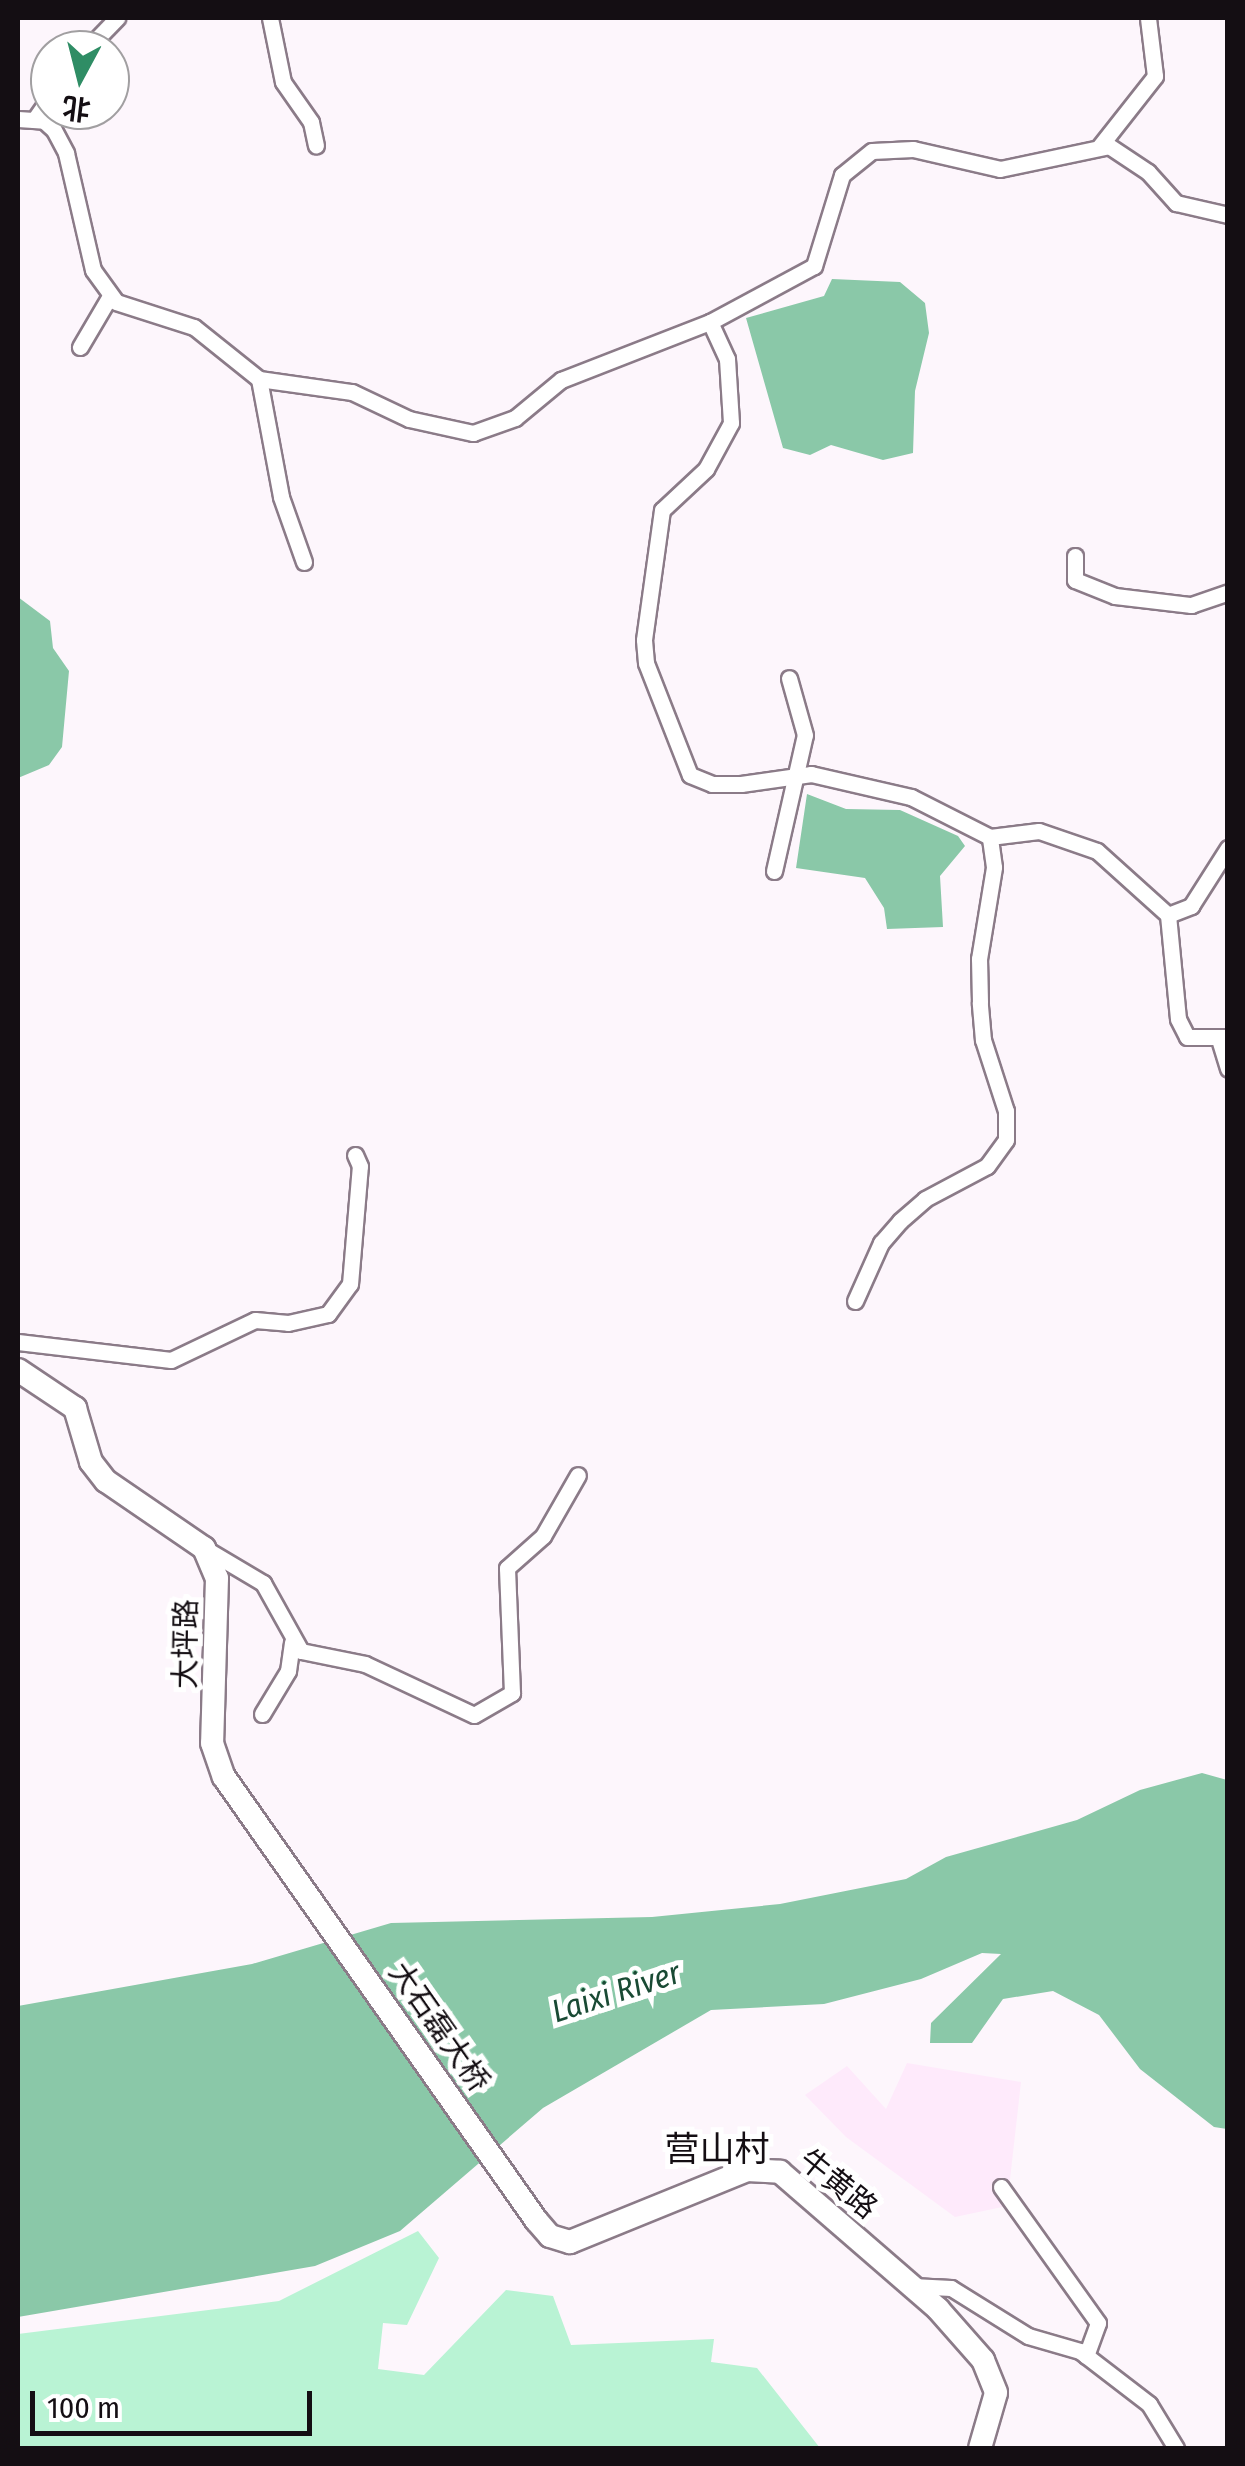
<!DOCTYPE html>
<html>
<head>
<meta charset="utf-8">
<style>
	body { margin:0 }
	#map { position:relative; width:1245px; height:2466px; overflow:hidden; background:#fdf6fc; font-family:"Fira Sans Condensed","Noto Sans SC",sans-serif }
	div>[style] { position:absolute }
	.built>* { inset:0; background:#feeafb }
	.green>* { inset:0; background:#b9f3d4 }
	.water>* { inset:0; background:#8ac8a8 }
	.roads { filter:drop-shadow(2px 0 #8b7b88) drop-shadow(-2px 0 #8b7b88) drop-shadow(0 2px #8b7b88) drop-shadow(0 -2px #8b7b88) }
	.minor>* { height:15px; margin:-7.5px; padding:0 7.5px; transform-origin:7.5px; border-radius:7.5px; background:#fff }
	.secondary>* { height:22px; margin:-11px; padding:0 11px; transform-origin:11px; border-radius:11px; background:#fff }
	span { translate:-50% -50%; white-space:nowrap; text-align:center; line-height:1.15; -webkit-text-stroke:10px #fff; paint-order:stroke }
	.street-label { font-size:30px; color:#140e13 }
	.water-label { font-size:32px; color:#194a34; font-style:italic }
	.quarter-label { font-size:35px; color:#140e13 }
	.frame { position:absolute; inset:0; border:20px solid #140e13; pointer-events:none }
	.north { position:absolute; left:30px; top:30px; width:100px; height:100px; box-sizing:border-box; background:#fff; border:2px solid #a19fa1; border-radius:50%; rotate:187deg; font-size:28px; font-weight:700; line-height:40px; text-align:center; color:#140e13 }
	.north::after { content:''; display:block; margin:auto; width:35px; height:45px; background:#2f8d65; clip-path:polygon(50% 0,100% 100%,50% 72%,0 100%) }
	.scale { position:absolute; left:30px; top:2391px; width:282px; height:45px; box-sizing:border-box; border:5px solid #140e13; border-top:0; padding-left:12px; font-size:30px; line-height:35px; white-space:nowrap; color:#140e13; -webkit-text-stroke:8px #fff; paint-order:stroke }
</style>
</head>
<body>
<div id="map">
	<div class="built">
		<div style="clip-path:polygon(907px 2063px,1021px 2082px,1007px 2206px,955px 2217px,846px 2137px,805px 2095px,847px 2066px,886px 2109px)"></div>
	</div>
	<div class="green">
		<div style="clip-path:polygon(418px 2231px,439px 2258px,407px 2325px,383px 2323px,378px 2369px,424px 2375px,506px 2290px,553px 2296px,571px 2345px,714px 2339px,711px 2362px,757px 2368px,820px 2448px,18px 2448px,18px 2334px,279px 2301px)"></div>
	</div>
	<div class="water">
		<div style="clip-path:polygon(832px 279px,900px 282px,925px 303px,929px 333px,915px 391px,913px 453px,883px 460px,831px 445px,810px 455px,783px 448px,746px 318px,824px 296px)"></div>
		<div style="clip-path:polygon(18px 597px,50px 621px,53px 648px,69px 671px,62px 747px,49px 765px,18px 778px)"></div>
		<div style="clip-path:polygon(807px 794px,846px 809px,900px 810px,958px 836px,965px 846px,940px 876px,943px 927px,887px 929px,884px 908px,865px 878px,796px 868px)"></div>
		<div style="clip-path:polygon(1202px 1773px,1227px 1780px,1227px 2129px,1214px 2127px,1140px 2069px,1099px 2015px,1053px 1991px,1003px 1999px,972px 2043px,930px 2043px,931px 2023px,1001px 1954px,982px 1953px,921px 1979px,824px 2004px,711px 2010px,543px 2108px,400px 2231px,315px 2266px,18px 2317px,18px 2006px,252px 1964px,391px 1923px,652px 1917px,780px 1904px,906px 1879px,946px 1857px,1077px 1820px,1140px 1790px)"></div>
	</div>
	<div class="roads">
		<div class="minor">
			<div style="left:270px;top:18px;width:65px;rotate:78.5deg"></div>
			<div style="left:283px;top:82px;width:49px;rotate:55deg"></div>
			<div style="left:311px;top:122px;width:24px;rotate:78deg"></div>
			<div style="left:86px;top:50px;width:45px;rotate:-45.9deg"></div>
			<div style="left:18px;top:119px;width:26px;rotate:4deg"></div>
			<div style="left:44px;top:121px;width:13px;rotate:42deg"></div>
			<div style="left:54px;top:130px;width:26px;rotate:62deg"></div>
			<div style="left:66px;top:153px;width:120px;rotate:77deg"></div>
			<div style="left:93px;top:270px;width:39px;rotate:54deg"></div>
			<div style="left:116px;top:302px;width:82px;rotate:17.8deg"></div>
			<div style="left:194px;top:327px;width:83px;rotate:38.7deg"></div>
			<div style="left:259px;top:379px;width:94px;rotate:8deg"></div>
			<div style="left:352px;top:392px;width:63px;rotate:25.3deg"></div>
			<div style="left:409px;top:419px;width:66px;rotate:12.3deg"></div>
			<div style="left:473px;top:433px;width:45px;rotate:-19.7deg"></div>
			<div style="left:515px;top:418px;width:60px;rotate:-39.6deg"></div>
			<div style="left:561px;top:380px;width:160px;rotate:-21.3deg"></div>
			<div style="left:710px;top:322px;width:41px;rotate:65.3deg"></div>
			<div style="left:727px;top:359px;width:64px;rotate:86.4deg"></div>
			<div style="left:731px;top:423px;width:52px;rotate:118.5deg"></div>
			<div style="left:706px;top:469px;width:60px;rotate:137deg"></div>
			<div style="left:662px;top:510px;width:131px;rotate:97.9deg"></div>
			<div style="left:644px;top:640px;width:23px;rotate:85deg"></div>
			<div style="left:646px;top:663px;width:120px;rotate:68.6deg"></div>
			<div style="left:690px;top:775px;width:24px;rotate:22deg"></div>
			<div style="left:712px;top:784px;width:29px"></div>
			<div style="left:741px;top:784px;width:71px;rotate:-8.1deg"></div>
			<div style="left:811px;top:774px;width:103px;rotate:13deg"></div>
			<div style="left:911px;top:797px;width:89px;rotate:26.9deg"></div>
			<div style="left:990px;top:837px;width:49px;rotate:-7deg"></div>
			<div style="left:1039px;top:831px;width:61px;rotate:19deg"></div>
			<div style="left:1097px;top:851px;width:96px;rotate:42deg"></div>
			<div style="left:1168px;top:915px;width:104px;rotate:84.5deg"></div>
			<div style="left:1178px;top:1019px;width:20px;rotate:63deg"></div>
			<div style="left:1187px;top:1037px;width:41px"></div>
			<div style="left:34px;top:120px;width:28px;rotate:-55deg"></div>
			<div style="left:1100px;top:146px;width:89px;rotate:-51.8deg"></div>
			<div style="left:1155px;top:76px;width:58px;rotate:-96.9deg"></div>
			<div style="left:710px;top:322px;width:118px;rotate:-28.3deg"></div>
			<div style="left:814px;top:266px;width:95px;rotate:-72.9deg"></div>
			<div style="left:842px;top:175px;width:38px;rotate:-39deg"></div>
			<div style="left:872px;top:151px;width:41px;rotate:-2.8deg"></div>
			<div style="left:913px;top:149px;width:89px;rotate:12.9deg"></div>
			<div style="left:1000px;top:169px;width:111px;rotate:-11.9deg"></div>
			<div style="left:1109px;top:146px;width:47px;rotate:33.7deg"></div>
			<div style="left:1148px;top:172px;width:42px;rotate:47.9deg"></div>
			<div style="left:1176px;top:203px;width:53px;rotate:13deg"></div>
			<div style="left:80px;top:347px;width:59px;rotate:-59.5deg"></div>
			<div style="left:259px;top:379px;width:120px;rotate:79.4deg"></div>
			<div style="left:281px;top:497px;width:69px;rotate:70.5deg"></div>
			<div style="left:1075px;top:556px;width:24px;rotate:90deg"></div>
			<div style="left:1075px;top:580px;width:43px;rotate:21.8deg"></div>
			<div style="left:1115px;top:596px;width:77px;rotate:6.8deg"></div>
			<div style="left:1191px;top:605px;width:39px;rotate:-19deg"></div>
			<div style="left:774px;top:871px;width:139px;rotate:-77.2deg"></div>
			<div style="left:805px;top:735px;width:59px;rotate:-105.7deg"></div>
			<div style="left:1168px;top:915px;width:25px;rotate:-21deg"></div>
			<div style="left:1191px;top:906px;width:69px;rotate:-57.5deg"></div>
			<div style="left:1219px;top:1039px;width:31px;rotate:73deg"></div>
			<div style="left:855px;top:1301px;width:64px;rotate:-65.9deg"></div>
			<div style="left:881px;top:1243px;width:29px;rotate:-49deg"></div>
			<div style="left:900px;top:1221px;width:33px;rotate:-41deg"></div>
			<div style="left:925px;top:1199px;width:70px;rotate:-28deg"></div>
			<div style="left:987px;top:1166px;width:32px;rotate:-54deg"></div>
			<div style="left:1006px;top:1140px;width:29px;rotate:-90deg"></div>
			<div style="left:1006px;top:1111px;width:75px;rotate:-107.9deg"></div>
			<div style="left:983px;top:1040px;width:38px;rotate:-95deg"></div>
			<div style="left:980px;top:1002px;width:43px;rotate:-91.3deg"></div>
			<div style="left:979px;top:959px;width:93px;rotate:-80.7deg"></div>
			<div style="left:994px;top:867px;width:30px;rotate:-98deg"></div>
			<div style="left:18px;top:1342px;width:154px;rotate:6.7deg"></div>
			<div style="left:171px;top:1360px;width:93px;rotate:-25.5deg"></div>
			<div style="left:255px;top:1320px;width:33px;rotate:5deg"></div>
			<div style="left:288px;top:1323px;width:41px;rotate:-12.7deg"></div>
			<div style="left:328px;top:1314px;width:37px;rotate:-54deg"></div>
			<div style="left:350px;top:1284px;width:118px;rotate:-85.2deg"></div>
			<div style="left:360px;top:1166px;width:12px;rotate:-114deg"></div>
			<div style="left:204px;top:1548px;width:69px;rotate:30.7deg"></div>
			<div style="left:263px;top:1583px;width:78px;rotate:60.8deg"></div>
			<div style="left:301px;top:1651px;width:65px;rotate:11.5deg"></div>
			<div style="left:365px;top:1664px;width:120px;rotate:25.1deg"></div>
			<div style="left:474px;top:1715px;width:44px;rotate:-30.1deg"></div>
			<div style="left:512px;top:1693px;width:125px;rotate:-92.3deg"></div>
			<div style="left:507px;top:1568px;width:48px;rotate:-41.6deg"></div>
			<div style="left:543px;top:1536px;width:70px;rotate:-60.2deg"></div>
			<div style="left:262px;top:1714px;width:50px;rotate:-58.8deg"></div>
			<div style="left:288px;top:1671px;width:29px;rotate:-82deg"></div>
			<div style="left:1001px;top:2187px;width:167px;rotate:54.5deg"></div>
			<div style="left:1098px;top:2323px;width:35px;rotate:110deg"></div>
			<div style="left:912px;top:2286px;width:39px;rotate:3deg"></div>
			<div style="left:951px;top:2288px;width:91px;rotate:31.9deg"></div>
			<div style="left:1028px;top:2336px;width:54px;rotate:16.1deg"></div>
			<div style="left:1080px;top:2351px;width:87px;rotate:37.5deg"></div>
			<div style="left:1149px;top:2404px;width:52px;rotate:58.5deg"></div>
		</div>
		<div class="secondary">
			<div style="left:18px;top:1370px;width:69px;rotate:33.7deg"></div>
			<div style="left:75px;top:1408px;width:56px;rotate:73.5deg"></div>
			<div style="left:91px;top:1462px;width:24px;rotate:52deg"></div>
			<div style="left:106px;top:1481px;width:119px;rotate:34.4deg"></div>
			<div style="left:204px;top:1548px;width:33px;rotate:67deg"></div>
			<div style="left:217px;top:1578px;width:165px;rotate:91.7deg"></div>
			<div style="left:212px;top:1743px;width:36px;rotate:71deg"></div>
			<div style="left:224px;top:1777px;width:542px;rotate:54.84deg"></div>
			<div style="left:536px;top:2220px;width:21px;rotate:49deg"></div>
			<div style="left:550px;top:2236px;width:21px;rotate:17deg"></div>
			<div style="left:570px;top:2242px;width:191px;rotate:-22.1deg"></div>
			<div style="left:747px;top:2170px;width:33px;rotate:3deg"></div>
			<div style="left:780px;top:2172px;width:209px;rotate:40.9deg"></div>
			<div style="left:938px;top:2309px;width:68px;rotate:48.6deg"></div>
			<div style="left:983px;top:2360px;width:35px;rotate:68deg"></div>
			<div style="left:996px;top:2393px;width:57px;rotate:106.2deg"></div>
		</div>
	</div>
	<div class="street-label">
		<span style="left:186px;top:1644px;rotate:-89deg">大坪路</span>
		<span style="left:439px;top:2027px;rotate:55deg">大石磊大桥</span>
		<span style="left:838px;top:2184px;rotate:39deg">牛黄路</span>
	</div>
	<div class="water-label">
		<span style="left:616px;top:1992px;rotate:-18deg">Laixi River</span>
	</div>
	<div class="quarter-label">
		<span style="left:717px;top:2149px">营山村</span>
	</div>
	<div class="frame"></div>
	<div class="north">北</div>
	<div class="scale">100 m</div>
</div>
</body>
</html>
